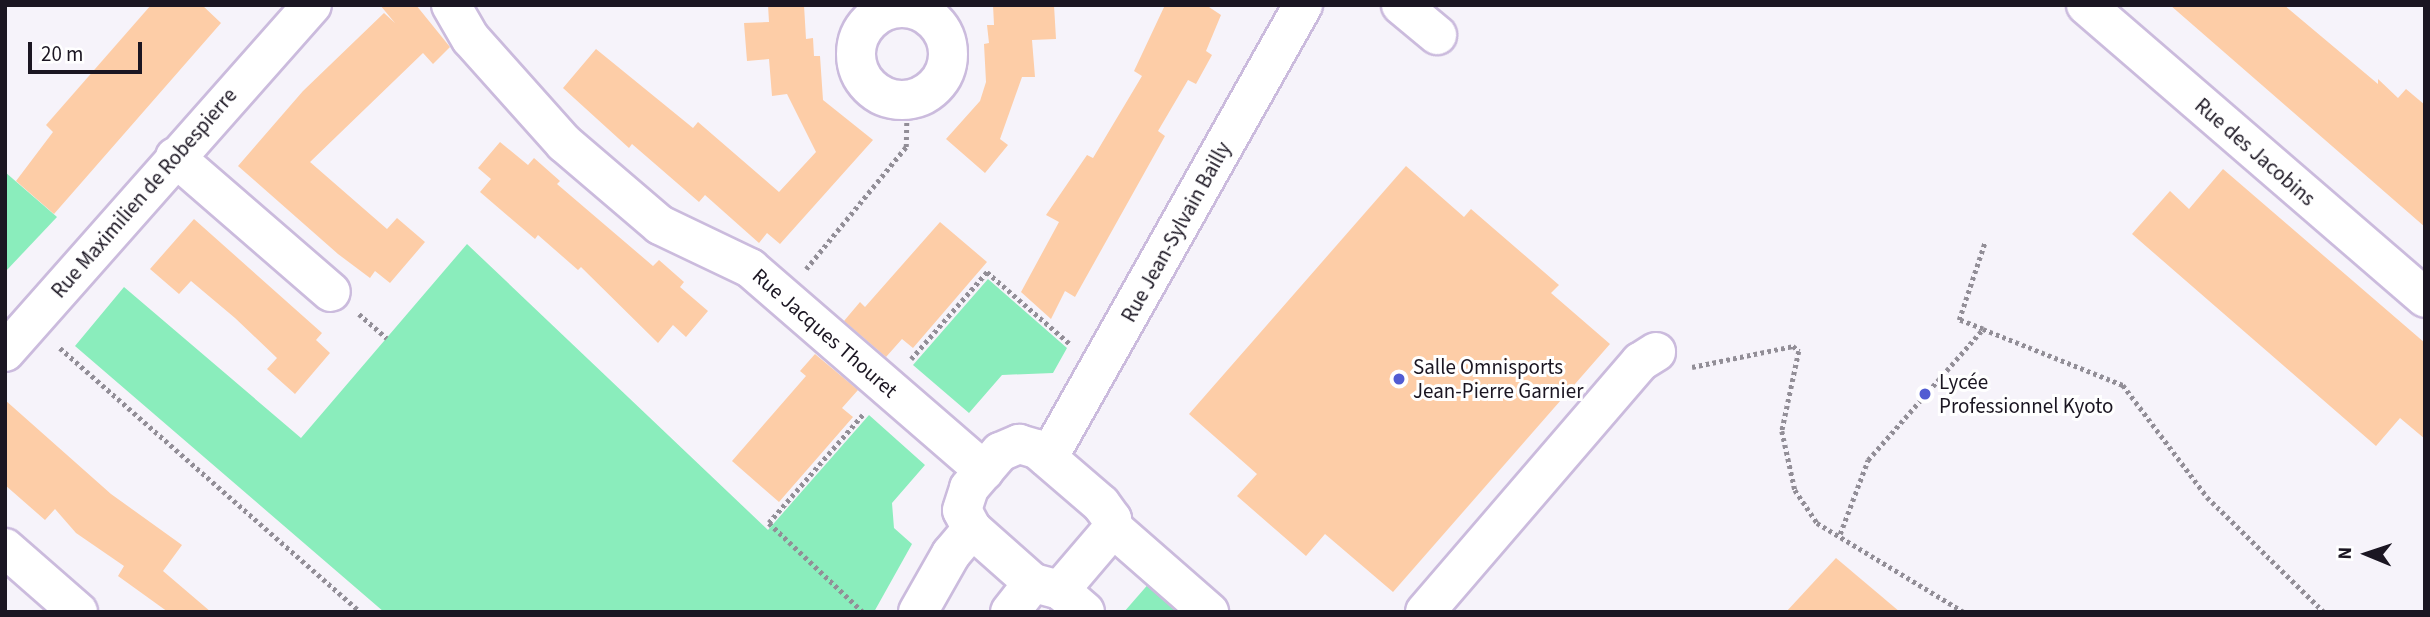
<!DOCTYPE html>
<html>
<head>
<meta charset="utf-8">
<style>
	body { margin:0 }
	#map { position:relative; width:2430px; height:617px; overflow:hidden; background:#f6f3fa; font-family:"Source Sans 3",sans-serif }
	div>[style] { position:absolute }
	.green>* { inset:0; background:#8aedbc }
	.building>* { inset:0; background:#fdcda7 }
	.path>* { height:4.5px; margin-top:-2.25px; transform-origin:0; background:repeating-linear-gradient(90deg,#928e97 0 3.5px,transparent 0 7px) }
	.roads { filter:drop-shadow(2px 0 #cbbbdd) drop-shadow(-2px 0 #cbbbdd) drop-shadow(0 2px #cbbbdd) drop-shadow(0 -2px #cbbbdd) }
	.minor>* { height:38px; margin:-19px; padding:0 19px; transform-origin:19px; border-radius:19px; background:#fff }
	.minor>.ring { margin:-19px; padding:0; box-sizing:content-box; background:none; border:38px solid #fff; border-radius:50% }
	.dots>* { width:19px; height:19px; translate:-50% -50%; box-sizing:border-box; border:4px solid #fff; border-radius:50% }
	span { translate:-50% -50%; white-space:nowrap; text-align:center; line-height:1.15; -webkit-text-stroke:6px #fff; paint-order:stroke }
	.street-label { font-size:21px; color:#1b1622 }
	.poi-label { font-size:21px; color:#1b1622 }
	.left { translate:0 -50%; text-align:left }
	.frame { position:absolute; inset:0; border:7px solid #1b1622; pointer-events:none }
	.north { position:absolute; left:2332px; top:519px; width:70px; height:70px; -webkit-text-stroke:5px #fff; paint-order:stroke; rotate:272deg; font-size:19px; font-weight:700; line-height:28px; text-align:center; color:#1b1622 }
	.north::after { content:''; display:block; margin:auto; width:24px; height:32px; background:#1b1622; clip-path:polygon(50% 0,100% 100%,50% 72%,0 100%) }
	.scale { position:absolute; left:28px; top:42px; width:114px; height:32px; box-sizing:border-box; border:4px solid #1b1622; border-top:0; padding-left:9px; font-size:21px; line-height:24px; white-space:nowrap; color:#1b1622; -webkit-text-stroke:5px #fff; paint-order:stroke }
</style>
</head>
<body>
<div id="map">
	<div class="green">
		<div style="clip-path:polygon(5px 172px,57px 217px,5px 272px)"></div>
		<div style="clip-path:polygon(467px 244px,768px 530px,869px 415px,925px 465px,892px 503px,894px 528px,912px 544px,874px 612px,384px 612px,75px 346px,124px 287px,301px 438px)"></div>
		<div style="clip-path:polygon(988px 279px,1067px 348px,1053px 373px,1002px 375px,969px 413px,913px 365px)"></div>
		<div style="clip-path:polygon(1151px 581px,1187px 612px,1124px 612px)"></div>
	</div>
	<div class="building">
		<div style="clip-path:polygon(151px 5px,202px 5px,221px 23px,54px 214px,16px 181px,53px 132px,46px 125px)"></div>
		<div style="clip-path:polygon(380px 5px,416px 5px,450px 47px,433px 64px,423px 53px,310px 162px,387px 229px,397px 218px,425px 242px,390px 283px,375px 271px,370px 278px,338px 254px,238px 166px,303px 91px,384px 13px,395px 23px)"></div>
		<div style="clip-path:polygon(768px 5px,804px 5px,806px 39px,813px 38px,814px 56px,820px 56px,823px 100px,873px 140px,780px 244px,767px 233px,759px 243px,705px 195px,699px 202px,632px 144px,629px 148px,563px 88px,596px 49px,693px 128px,698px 122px,779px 192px,816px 152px,787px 94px,772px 96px,769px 59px,747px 61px,744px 23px,769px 22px)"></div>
		<div style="clip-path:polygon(993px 5px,1054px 5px,1056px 39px,1032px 40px,1035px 77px,1022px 77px,1000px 139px,1008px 145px,985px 173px,946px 139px,980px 101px,986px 82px,984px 44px,989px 43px,987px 25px,994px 25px)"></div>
		<div style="clip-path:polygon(1165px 5px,1206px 5px,1221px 15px,1206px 51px,1212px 55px,1196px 84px,1188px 80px,1158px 131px,1165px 136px,1075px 297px,1065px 291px,1051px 319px,1021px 292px,1059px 222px,1046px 215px,1087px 155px,1093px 158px,1142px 76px,1134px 71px)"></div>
		<div style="clip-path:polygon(2170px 5px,2284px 5px,2378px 84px,2378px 79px,2398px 98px,2406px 89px,2425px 105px,2425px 227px)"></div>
		<div style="clip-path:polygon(500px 142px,528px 165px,534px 158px,560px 181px,557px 184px,653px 266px,659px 260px,684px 282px,680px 287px,708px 311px,686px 337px,673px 325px,658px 343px,581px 267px,578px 270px,538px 235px,535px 239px,480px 192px,491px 179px,478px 168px)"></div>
		<div style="clip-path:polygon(1406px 166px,1464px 217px,1471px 209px,1559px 285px,1551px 293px,1610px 344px,1393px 592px,1325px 534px,1306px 556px,1237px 496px,1257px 474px,1189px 414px)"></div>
		<div style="clip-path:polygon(2223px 169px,2425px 343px,2425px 439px,2400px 418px,2376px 446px,2132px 234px,2170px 191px,2189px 209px)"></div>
		<div style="clip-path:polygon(194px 219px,322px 333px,316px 340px,330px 353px,295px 394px,267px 369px,277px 358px,235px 318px,191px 281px,179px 294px,150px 269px)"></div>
		<div style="clip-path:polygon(940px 222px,987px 262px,913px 348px,902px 339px,886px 357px,844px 321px,860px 302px,865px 307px)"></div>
		<div style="clip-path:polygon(815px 354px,858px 390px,842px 408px,853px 417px,779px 502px,732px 461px,806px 376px,800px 371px)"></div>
		<div style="clip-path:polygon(5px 400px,111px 494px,182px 545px,163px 571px,211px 612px,168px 612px,118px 576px,124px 566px,76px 533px,55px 509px,45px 520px,5px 485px)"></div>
		<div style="clip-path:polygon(1836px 558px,1900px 612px,1786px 612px)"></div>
	</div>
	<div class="path">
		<div style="left:806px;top:269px;width:158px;rotate:-50.7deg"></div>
		<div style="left:906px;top:147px;width:48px;rotate:-88.8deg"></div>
		<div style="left:359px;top:314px;width:37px;rotate:41deg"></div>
		<div style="left:1983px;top:329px;width:151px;rotate:21.8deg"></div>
		<div style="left:2123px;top:385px;width:140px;rotate:53.1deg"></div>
		<div style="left:2207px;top:497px;width:164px;rotate:44.5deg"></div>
		<div style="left:60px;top:348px;width:400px;rotate:41.3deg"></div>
		<div style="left:911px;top:359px;width:116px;rotate:-48.9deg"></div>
		<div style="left:987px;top:272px;width:110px;rotate:40.9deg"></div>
		<div style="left:1692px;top:367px;width:103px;rotate:-11.7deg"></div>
		<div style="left:1793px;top:346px;width:8px;rotate:40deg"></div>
		<div style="left:1799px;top:351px;width:82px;rotate:102deg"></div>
		<div style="left:1782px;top:431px;width:60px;rotate:77.6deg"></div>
		<div style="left:1795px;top:490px;width:40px;rotate:56deg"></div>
		<div style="left:1817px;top:523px;width:172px;rotate:31.2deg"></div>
		<div style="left:863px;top:415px;width:143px;rotate:131deg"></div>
		<div style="left:769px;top:523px;width:129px;rotate:43.4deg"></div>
		<div style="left:1840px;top:534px;width:79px;rotate:-69.3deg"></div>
		<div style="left:1868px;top:460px;width:174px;rotate:-48.7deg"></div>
		<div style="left:1983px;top:329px;width:26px;rotate:-159deg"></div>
		<div style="left:1959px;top:320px;width:82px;rotate:-71.6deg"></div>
	</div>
	<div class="roads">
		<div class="minor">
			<div style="left:451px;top:5px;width:39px;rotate:60deg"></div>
			<div style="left:471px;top:39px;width:140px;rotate:48.2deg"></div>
			<div style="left:564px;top:143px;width:126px;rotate:40.5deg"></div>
			<div style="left:660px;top:225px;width:100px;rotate:25.5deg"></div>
			<div style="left:750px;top:268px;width:310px;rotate:40.9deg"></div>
			<div style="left:1401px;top:5px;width:47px;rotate:39.8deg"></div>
			<div style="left:2086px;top:5px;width:448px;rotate:40.8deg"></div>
			<div class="ring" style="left:856px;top:8px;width:54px;height:54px"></div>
			<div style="left:175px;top:157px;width:206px;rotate:40.9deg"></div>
			<div style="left:5px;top:352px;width:463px;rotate:-48.5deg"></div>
			<div style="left:1019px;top:444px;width:19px;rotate:16deg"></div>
			<div style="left:1037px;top:449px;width:84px;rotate:40.7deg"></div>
			<div style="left:1101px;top:504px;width:19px;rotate:54deg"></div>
			<div style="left:1112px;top:519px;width:9px;rotate:84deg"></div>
			<div style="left:1113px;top:528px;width:82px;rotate:130.5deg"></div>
			<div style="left:1060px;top:590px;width:28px;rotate:-165deg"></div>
			<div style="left:1033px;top:583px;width:81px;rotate:-138.5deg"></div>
			<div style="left:972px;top:529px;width:21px;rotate:-118deg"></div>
			<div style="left:962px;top:510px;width:23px;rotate:-72deg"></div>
			<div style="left:969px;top:488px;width:48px;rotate:-49.3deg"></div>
			<div style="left:1000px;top:452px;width:21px;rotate:-23deg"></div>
			<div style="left:1048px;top:458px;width:520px;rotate:-60.62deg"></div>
			<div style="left:1113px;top:528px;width:128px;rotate:41.2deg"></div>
			<div style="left:5px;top:548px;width:97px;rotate:41.2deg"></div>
			<div style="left:1060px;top:590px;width:33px;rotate:41deg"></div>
			<div style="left:918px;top:612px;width:67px;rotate:-60.4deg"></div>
			<div style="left:951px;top:554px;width:33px;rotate:-50deg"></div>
			<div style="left:1010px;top:612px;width:37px;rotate:-52deg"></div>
			<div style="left:1425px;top:612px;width:330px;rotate:-49.3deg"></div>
			<div style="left:1640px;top:362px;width:19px;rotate:-32deg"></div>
		</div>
	</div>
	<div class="dots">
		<div style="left:1399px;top:379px;background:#525cd2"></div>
		<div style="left:1925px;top:394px;background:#525cd2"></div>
	</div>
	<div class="street-label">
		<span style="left:2255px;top:152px;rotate:41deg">Rue des Jacobins</span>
		<span style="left:144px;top:193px;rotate:-49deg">Rue Maximilien de Robespierre</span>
		<span style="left:1176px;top:232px;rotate:-61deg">Rue Jean-Sylvain Bailly</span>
		<span style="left:825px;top:333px;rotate:41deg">Rue Jacques Thouret</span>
	</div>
	<div class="poi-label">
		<span class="left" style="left:1413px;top:379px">Salle Omnisports<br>Jean-Pierre Garnier</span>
		<span class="left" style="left:1939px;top:394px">Lycée<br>Professionnel Kyoto</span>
	</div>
	<div class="frame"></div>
	<div class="north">N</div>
	<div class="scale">20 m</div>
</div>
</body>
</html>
